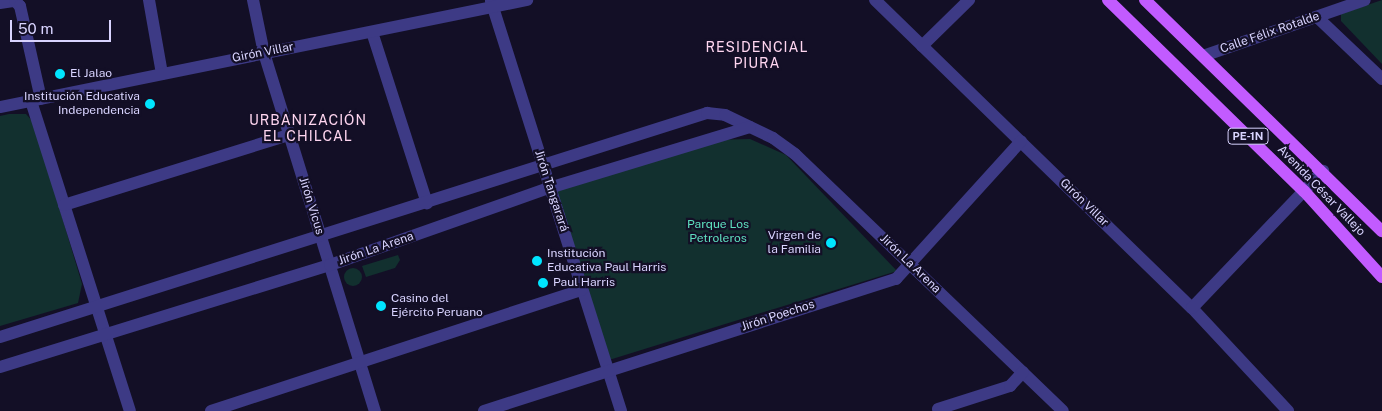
<!DOCTYPE html>
<html>
<head>
<meta charset="utf-8">
<style>
	body { margin:0 }
	#map { position:relative; width:1382px; height:411px; overflow:hidden; background:#130f26; font-family:"Public Sans",sans-serif }
	div>[style] { position:absolute }
	.green>* { inset:0; background:#12302f }
	.round { border-radius:50% }
	.minor>* { height:12px; margin:-6px; padding:0 6px; transform-origin:6px; border-radius:6px; background:#3d3a85 }
	.major>* { height:12px; margin:-6px; padding:0 6px; transform-origin:6px; border-radius:6px; background:#c25bff }
	.dots>* { width:14px; height:14px; translate:-50% -50%; box-sizing:border-box; border:2px solid #130f26; border-radius:50% }
	span { translate:-50% -50%; white-space:nowrap; text-align:center; line-height:1.15; -webkit-text-stroke:4.5px #130f26; paint-order:stroke }
	.shield-label span { padding:1px 4px; background:#130f26; border:1px solid; border-radius:4px; -webkit-text-stroke-width:0 }
	.shield-label { font-size:11px; color:#d9d4ff; font-weight:700 }
	.street-label { font-size:12px; color:#d9d4ff }
	.poi-label { font-size:12px; color:#d9d4ff }
	.left { translate:0 -50%; text-align:left }
	.right { translate:-100% -50%; text-align:right }
	.park-label { font-size:12px; color:#5fe0c0 }
	.neighbourhood-label { font-size:14px; color:#ffd6f0; letter-spacing:1px }
	.scale { position:absolute; left:10px; top:20px; width:101px; height:22px; box-sizing:border-box; border:2px solid #d9d4ff; border-top:0; padding-left:6px; font-size:15px; line-height:18px; white-space:nowrap; color:#d9d4ff; -webkit-text-stroke:4px #130f26; paint-order:stroke }
</style>
</head>
<body>
<div id="map">
	<div class="green">
		<div style="clip-path:polygon(1382px 0,1382px 64px,1341px 21px,1341px 14px)"></div>
		<div style="clip-path:polygon(9px 114px,26px 114px,34px 123px,82px 284px,78px 303px,0 326px,0 116px)"></div>
		<div style="clip-path:polygon(750px 139px,786px 155px,897px 271px,609px 360px,556px 189px,711px 140px)"></div>
		<div style="clip-path:polygon(398px 255px,400px 260px,395px 268px,366px 277px,362px 266px)"></div>
		<div class="round" style="left:344px;top:268px;width:18px;height:18px"></div>
	</div>
	<div class="minor">
		<div style="left:149px;top:0;width:75px;rotate:80deg"></div>
		<div style="left:253px;top:0;width:54px;rotate:78.3deg"></div>
		<div style="left:264px;top:53px;width:375px;rotate:72.8deg"></div>
		<div style="left:875px;top:0;width:442px;rotate:44.2deg"></div>
		<div style="left:1192px;top:308px;width:141px;rotate:47deg"></div>
		<div style="left:491px;top:1px;width:430px;rotate:72.4deg"></div>
		<div style="left:0;top:3px;width:15px;rotate:-8deg"></div>
		<div style="left:15px;top:1px;width:7px;rotate:45deg"></div>
		<div style="left:20px;top:6px;width:95px;rotate:77.3deg"></div>
		<div style="left:1317px;top:17px;width:90px;rotate:43.6deg"></div>
		<div style="left:372px;top:32px;width:180px;rotate:72.2deg"></div>
		<div style="left:922px;top:46px;width:66px;rotate:-44.4deg"></div>
		<div style="left:1203px;top:56px;width:171px;rotate:-19.1deg"></div>
		<div style="left:31px;top:101px;width:325px;rotate:72.3deg"></div>
		<div style="left:0;top:107px;width:538px;rotate:-11.48deg"></div>
		<div style="left:64px;top:205px;width:236px;rotate:-17.3deg"></div>
		<div style="left:1192px;top:308px;width:190px;rotate:-46.3deg"></div>
		<div style="left:0;top:337px;width:742px;rotate:-17.58deg"></div>
		<div style="left:707px;top:113px;width:18px;rotate:6deg"></div>
		<div style="left:725px;top:115px;width:53px;rotate:25.6deg"></div>
		<div style="left:773px;top:138px;width:27px;rotate:36deg"></div>
		<div style="left:795px;top:154px;width:371px;rotate:43.8deg"></div>
		<div style="left:0;top:367px;width:345px;rotate:-17.2deg"></div>
		<div style="left:330px;top:265px;width:232px;rotate:-19.4deg"></div>
		<div style="left:549px;top:188px;width:210px;rotate:-16.9deg"></div>
		<div style="left:938px;top:409px;width:76px;rotate:-17.7deg"></div>
		<div style="left:1010px;top:386px;width:19px;rotate:-47deg"></div>
		<div style="left:211px;top:411px;width:390px;rotate:-18.1deg"></div>
		<div style="left:484px;top:411px;width:433px;rotate:-17.8deg"></div>
		<div style="left:896px;top:279px;width:186px;rotate:-47.8deg"></div>
	</div>
	<div class="major">
		<div style="left:1108px;top:0;width:274px;rotate:44.3deg"></div>
		<div style="left:1304px;top:191px;width:116px;rotate:47.8deg"></div>
		<div style="left:1145px;top:0;width:331px;rotate:44.3deg"></div>
	</div>
	<div class="dots">
		<div style="left:60px;top:74px;background:#00e5ff"></div>
		<div style="left:150px;top:104px;background:#00e5ff"></div>
		<div style="left:831px;top:243px;background:#00e5ff"></div>
		<div style="left:537px;top:261px;background:#00e5ff"></div>
		<div style="left:543px;top:283px;background:#00e5ff"></div>
		<div style="left:381px;top:306px;background:#00e5ff"></div>
	</div>
	<div class="shield-label">
		<span style="left:1248px;top:136px">PE-1N</span>
	</div>
	<div class="street-label">
		<span style="left:1270px;top:33px;rotate:-19deg">Calle Félix Rotalde</span>
		<span style="left:263px;top:53px;rotate:-11deg">Girón Villar</span>
		<span style="left:551px;top:191px;rotate:72deg">Jirón Tangarará</span>
		<span style="left:1321px;top:191px;rotate:46deg">Avenida César Vallejo</span>
		<span style="left:1084px;top:203px;rotate:44deg">Girón Villar</span>
		<span style="left:311px;top:206px;rotate:73deg">Jirón Vicus</span>
		<span style="left:376px;top:249px;rotate:-19deg">Jirón La Arena</span>
		<span style="left:910px;top:264px;rotate:44deg">Jirón La Arena</span>
		<span style="left:778px;top:316px;rotate:-18deg">Jirón Poechos</span>
	</div>
	<div class="poi-label">
		<span class="left" style="left:70px;top:74px">El Jalao</span>
		<span class="right" style="left:140px;top:104px">Institución Educativa<br>Independencia</span>
		<span class="right" style="left:821px;top:243px">Virgen de<br>la Familia</span>
		<span class="left" style="left:547px;top:261px">Institución<br>Educativa Paul Harris</span>
		<span class="left" style="left:553px;top:283px">Paul Harris</span>
		<span class="left" style="left:391px;top:306px">Casino del<br>Ejército Peruano</span>
	</div>
	<div class="park-label">
		<span style="left:718px;top:232px">Parque Los<br>Petroleros</span>
	</div>
	<div class="neighbourhood-label">
		<span style="left:757px;top:55px">RESIDENCIAL<br>PIURA</span>
		<span style="left:308px;top:128px">URBANIZACIÓN<br>EL CHILCAL</span>
	</div>
	<div class="scale">50 m</div>
</div>
</body>
</html>
